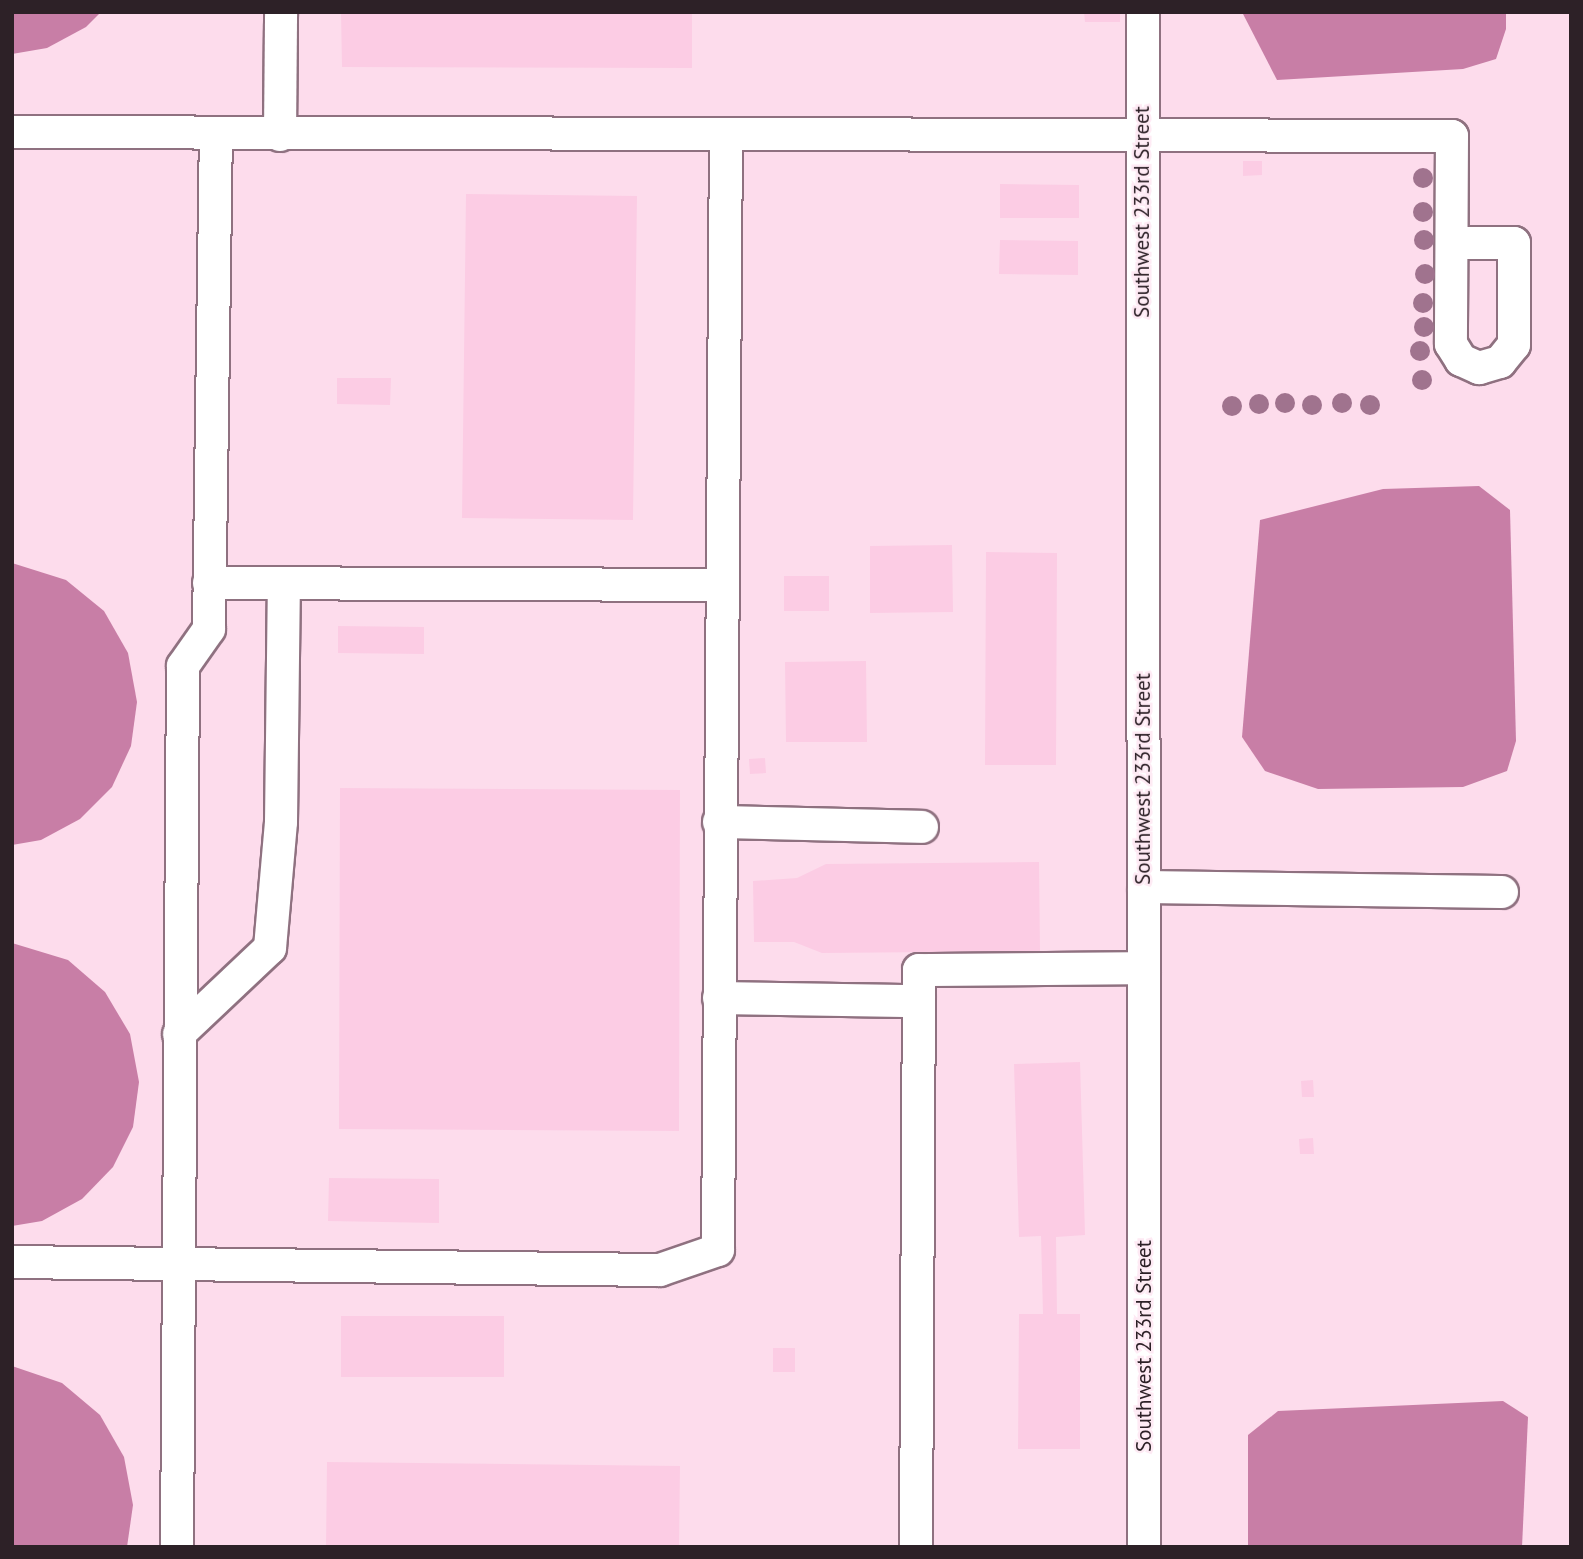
<!DOCTYPE html>
<html>
<head>
<meta charset="utf-8">
<style>
	body { margin:0 }
	#map { position:relative; width:1583px; height:1559px; overflow:hidden; background:#feeaf4; font-family:"PT Sans",sans-serif }
	div>[style] { position:absolute }
	.built>* { inset:0; background:#fddcec }
	.water>* { inset:0; background:#c87ea6 }
	.building>* { inset:0; background:#fccce4 }
	.roads { filter:drop-shadow(2px 0 #8f7180) drop-shadow(-2px 0 #8f7180) drop-shadow(0 2px #8f7180) drop-shadow(0 -2px #8f7180) }
	.minor>* { height:32px; margin:-16px; padding:0 16px; transform-origin:16px; border-radius:16px; background:#fff }
	.trees>* { width:20px; height:20px; margin:-10px; border-radius:50%; background:#a0738e }
	span { translate:-50% -50%; white-space:nowrap; text-align:center; line-height:1.15; -webkit-text-stroke:5px #feeaf4; paint-order:stroke }
	.street-label { font-size:21px; color:#2d2127 }
	.frame { position:absolute; inset:0; border:14px solid #2d2127; pointer-events:none }
</style>
</head>
<body>
<div id="map">
	<div class="built">
		<div style="clip-path:polygon(12px 12px,1571px 12px,1571px 1547px,12px 1547px)"></div>
	</div>
	<div class="water">
		<div style="clip-path:polygon(12px 12px,101px 12px,86px 27px,47px 48px,12px 54px)"></div>
		<div style="clip-path:polygon(1242px 12px,1506px 12px,1506px 29px,1496px 59px,1463px 69px,1277px 80px)"></div>
		<div style="clip-path:polygon(1479px 486px,1510px 510px,1516px 741px,1507px 771px,1463px 787px,1318px 789px,1265px 771px,1242px 737px,1260px 520px,1383px 489px)"></div>
		<div style="clip-path:polygon(12px 563px,66px 580px,104px 611px,128px 653px,137px 702px,131px 746px,112px 787px,80px 819px,41px 840px,12px 845px)"></div>
		<div style="clip-path:polygon(12px 943px,68px 960px,105px 992px,130px 1034px,139px 1082px,133px 1127px,113px 1167px,82px 1199px,42px 1221px,12px 1226px)"></div>
		<div style="clip-path:polygon(12px 1366px,62px 1383px,100px 1415px,124px 1457px,133px 1505px,127px 1547px,12px 1547px)"></div>
		<div style="clip-path:polygon(1503px 1401px,1528px 1417px,1522px 1547px,1248px 1547px,1248px 1435px,1278px 1411px)"></div>
	</div>
	<div class="building">
		<div style="clip-path:polygon(341px 12px,692px 12px,692px 68px,342px 67px)"></div>
		<div style="clip-path:polygon(1084px 12px,1120px 12px,1120px 22px,1085px 22px)"></div>
		<div style="clip-path:polygon(1243px 161px,1262px 161px,1262px 175px,1243px 176px)"></div>
		<div style="clip-path:polygon(1000px 184px,1079px 185px,1079px 218px,1000px 218px)"></div>
		<div style="clip-path:polygon(466px 194px,637px 196px,633px 520px,462px 518px)"></div>
		<div style="clip-path:polygon(1000px 240px,1078px 241px,1078px 275px,999px 274px)"></div>
		<div style="clip-path:polygon(337px 378px,391px 378px,390px 405px,337px 404px)"></div>
		<div style="clip-path:polygon(952px 545px,953px 612px,870px 613px,870px 546px)"></div>
		<div style="clip-path:polygon(986px 552px,1057px 553px,1056px 765px,985px 765px)"></div>
		<div style="clip-path:polygon(784px 576px,829px 576px,829px 611px,784px 611px)"></div>
		<div style="clip-path:polygon(338px 626px,424px 627px,424px 654px,338px 653px)"></div>
		<div style="clip-path:polygon(866px 661px,867px 742px,786px 742px,785px 662px)"></div>
		<div style="clip-path:polygon(765px 758px,766px 773px,750px 774px,749px 759px)"></div>
		<div style="clip-path:polygon(340px 788px,680px 790px,679px 1131px,339px 1129px)"></div>
		<div style="clip-path:polygon(1039px 862px,1040px 951px,822px 953px,794px 942px,754px 942px,753px 881px,797px 878px,826px 864px)"></div>
		<div style="clip-path:polygon(1080px 1062px,1085px 1235px,1056px 1237px,1057px 1314px,1080px 1314px,1080px 1449px,1018px 1449px,1019px 1314px,1043px 1314px,1041px 1236px,1019px 1237px,1014px 1064px)"></div>
		<div style="clip-path:polygon(1313px 1080px,1314px 1097px,1302px 1097px,1301px 1081px)"></div>
		<div style="clip-path:polygon(1313px 1138px,1314px 1154px,1300px 1154px,1299px 1139px)"></div>
		<div style="clip-path:polygon(329px 1178px,439px 1179px,439px 1223px,328px 1221px)"></div>
		<div style="clip-path:polygon(341px 1316px,504px 1316px,504px 1377px,341px 1377px)"></div>
		<div style="clip-path:polygon(773px 1348px,795px 1348px,795px 1372px,773px 1372px)"></div>
		<div style="clip-path:polygon(327px 1462px,680px 1466px,679px 1547px,326px 1547px)"></div>
	</div>
	<div class="roads">
		<div class="minor">
			<div style="left:1143px;top:12px;width:1535px;rotate:89.96deg"></div>
			<div style="left:12px;top:132px;width:1440px;rotate:0.16deg"></div>
			<div style="left:1452px;top:136px;width:208px;rotate:90.3deg"></div>
			<div style="left:1451px;top:344px;width:19px;rotate:58deg"></div>
			<div style="left:1461px;top:360px;width:20px;rotate:24deg"></div>
			<div style="left:1479px;top:368px;width:22px;rotate:-16deg"></div>
			<div style="left:1500px;top:362px;width:22px;rotate:-51deg"></div>
			<div style="left:1514px;top:345px;width:102px;rotate:-90deg"></div>
			<div style="left:1514px;top:243px;width:61px;rotate:180deg"></div>
			<div style="left:280px;top:135px;width:123px;rotate:-89.5deg"></div>
			<div style="left:209px;top:583px;width:512px;rotate:0.22deg"></div>
			<div style="left:719px;top:822px;width:203px;rotate:1.4deg"></div>
			<div style="left:1144px;top:887px;width:358px;rotate:0.8deg"></div>
			<div style="left:719px;top:998px;width:200px;rotate:0.9deg"></div>
			<div style="left:179px;top:1034px;width:125px;rotate:-43.4deg"></div>
			<div style="left:270px;top:948px;width:126px;rotate:-85deg"></div>
			<div style="left:281px;top:822px;width:238px;rotate:-89.3deg"></div>
			<div style="left:12px;top:1262px;width:648px;rotate:0.71deg"></div>
			<div style="left:660px;top:1270px;width:61px;rotate:-19deg"></div>
			<div style="left:718px;top:1250px;width:1115px;rotate:-89.59deg"></div>
			<div style="left:177px;top:1547px;width:881px;rotate:-89.61deg"></div>
			<div style="left:183px;top:666px;width:45px;rotate:-54.9deg"></div>
			<div style="left:209px;top:629px;width:494px;rotate:-89.2deg"></div>
			<div style="left:916px;top:1547px;width:577px;rotate:-89.7deg"></div>
			<div style="left:919px;top:970px;width:225px;rotate:-0.5deg"></div>
		</div>
	</div>
	<div class="trees">
		<div style="left:1423px;top:178px"></div>
		<div style="left:1423px;top:212px"></div>
		<div style="left:1424px;top:240px"></div>
		<div style="left:1425px;top:274px"></div>
		<div style="left:1423px;top:303px"></div>
		<div style="left:1424px;top:327px"></div>
		<div style="left:1420px;top:351px"></div>
		<div style="left:1422px;top:380px"></div>
		<div style="left:1285px;top:403px"></div>
		<div style="left:1342px;top:403px"></div>
		<div style="left:1259px;top:404px"></div>
		<div style="left:1312px;top:405px"></div>
		<div style="left:1370px;top:405px"></div>
		<div style="left:1232px;top:406px"></div>
	</div>
	<div class="street-label">
		<span style="left:1142px;top:212px;rotate:-90deg">Southwest 233rd Street</span>
		<span style="left:1143px;top:779px;rotate:-90deg">Southwest 233rd Street</span>
		<span style="left:1144px;top:1346px;rotate:-90deg">Southwest 233rd Street</span>
	</div>
	<div class="frame"></div>
</div>
</body>
</html>
